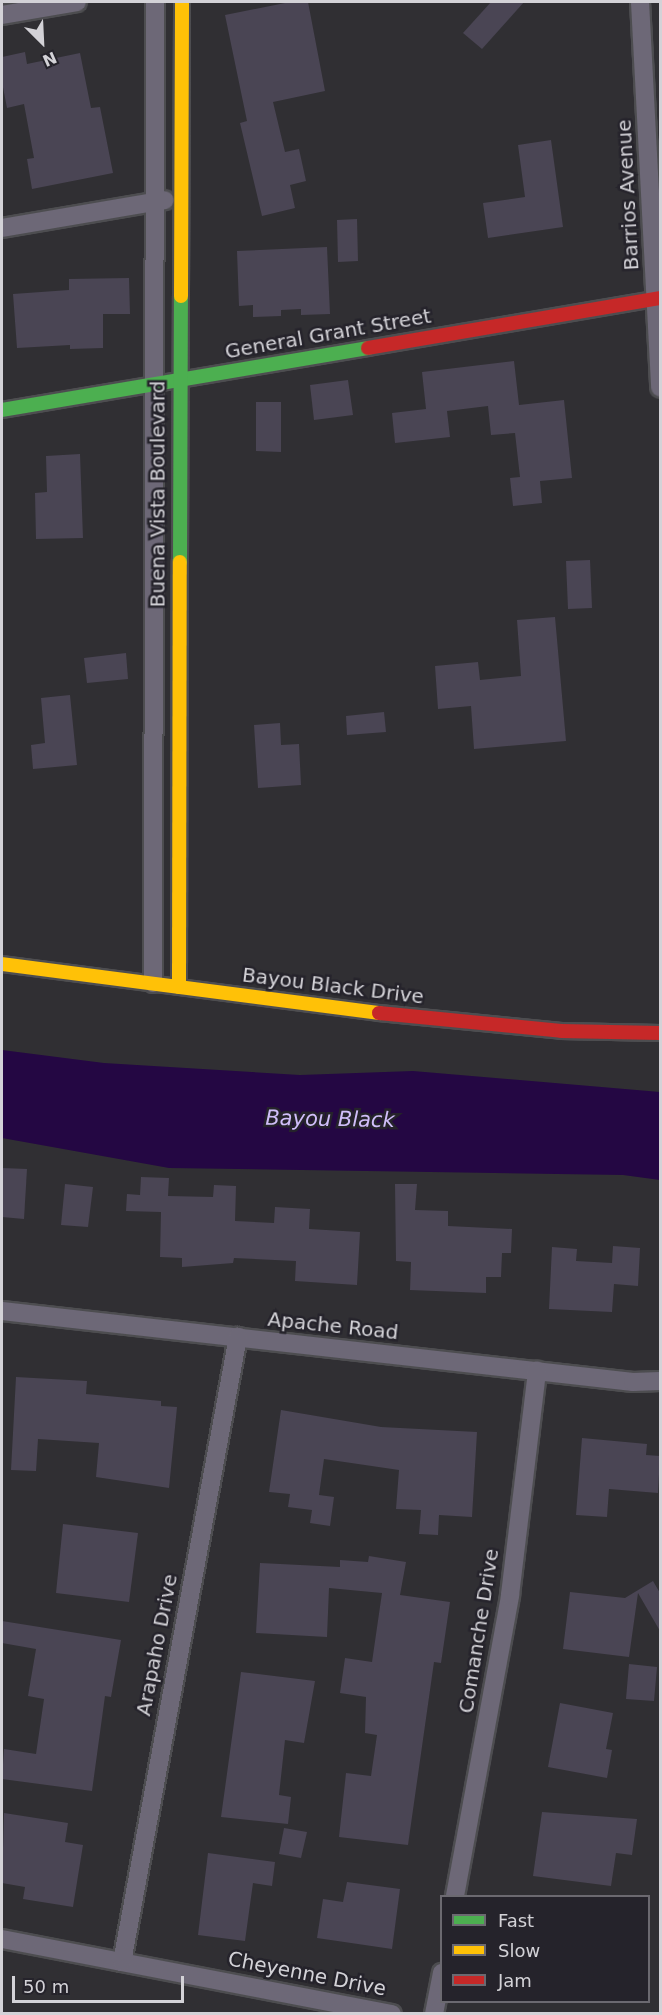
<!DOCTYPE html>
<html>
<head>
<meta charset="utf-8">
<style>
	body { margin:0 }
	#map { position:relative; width:662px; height:2015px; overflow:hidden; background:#302f33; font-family:"DejaVu Sans",sans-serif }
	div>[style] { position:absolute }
	.water>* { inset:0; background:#240743 }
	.building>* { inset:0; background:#4a4554 }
	.roads { filter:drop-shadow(2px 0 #4d4d50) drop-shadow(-2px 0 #4d4d50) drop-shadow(0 2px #4d4d50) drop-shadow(0 -2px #4d4d50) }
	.street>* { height:18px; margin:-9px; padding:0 9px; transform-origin:9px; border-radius:9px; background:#6d6877 }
	.fast>* { height:14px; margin:-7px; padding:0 7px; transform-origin:7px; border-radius:7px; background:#4caf50 }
	.slow>* { height:14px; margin:-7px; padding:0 7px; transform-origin:7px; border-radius:7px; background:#ffc107 }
	.jam>* { height:14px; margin:-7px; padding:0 7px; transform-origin:7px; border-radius:7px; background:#c62828 }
	span { translate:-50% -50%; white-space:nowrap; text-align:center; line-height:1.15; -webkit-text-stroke:5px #25232b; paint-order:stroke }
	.street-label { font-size:20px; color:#d3d2d7 }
	.water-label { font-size:21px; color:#d0bef9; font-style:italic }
	.frame { position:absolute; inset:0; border:3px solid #d3d2d7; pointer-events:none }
	.legend { position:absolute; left:440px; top:1895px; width:210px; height:108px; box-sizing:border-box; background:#25232b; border:2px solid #6b6970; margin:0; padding:8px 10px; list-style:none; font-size:18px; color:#d3d2d7 }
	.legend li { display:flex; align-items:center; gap:12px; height:30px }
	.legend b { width:30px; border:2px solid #6b6970 }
	.north { position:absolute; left:12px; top:12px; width:60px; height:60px; -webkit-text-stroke:4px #25232b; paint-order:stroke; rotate:156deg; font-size:16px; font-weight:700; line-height:24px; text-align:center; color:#d3d2d7 }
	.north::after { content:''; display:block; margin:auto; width:21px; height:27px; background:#d3d2d7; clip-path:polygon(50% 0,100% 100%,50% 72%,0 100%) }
	.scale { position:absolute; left:12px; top:1976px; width:172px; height:27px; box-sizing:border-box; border:3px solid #d3d2d7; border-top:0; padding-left:8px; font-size:18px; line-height:21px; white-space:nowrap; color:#d3d2d7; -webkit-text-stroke:4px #25232b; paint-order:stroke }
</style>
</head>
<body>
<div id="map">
	<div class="water">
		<div style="clip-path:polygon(2px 1050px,104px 1063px,300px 1075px,413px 1071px,660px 1092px,660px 1180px,623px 1175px,169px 1168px,2px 1138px)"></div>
	</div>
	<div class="building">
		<div style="clip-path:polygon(290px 2px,308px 2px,325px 91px,273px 102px,285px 152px,299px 149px,306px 181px,290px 185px,295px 208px,262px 216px,240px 123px,247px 121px,225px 15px)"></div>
		<div style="clip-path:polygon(491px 2px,524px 2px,482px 49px,463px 33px)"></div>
		<div style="clip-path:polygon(25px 52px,27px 64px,80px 53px,91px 108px,100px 107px,113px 173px,32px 189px,27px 159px,34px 158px,24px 104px,7px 108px,2px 82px,2px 57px)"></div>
		<div style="clip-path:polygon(551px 140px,563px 227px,488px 238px,483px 203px,525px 197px,518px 145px)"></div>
		<div style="clip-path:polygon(357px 219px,358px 261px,338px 262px,337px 220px)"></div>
		<div style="clip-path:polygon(327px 247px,330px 314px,301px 315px,301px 309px,281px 310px,281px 316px,253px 317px,253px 305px,239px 306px,237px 251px)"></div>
		<div style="clip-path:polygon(129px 278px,130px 314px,103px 314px,103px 348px,70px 349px,70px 345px,17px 348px,13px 294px,69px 290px,69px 279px)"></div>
		<div style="clip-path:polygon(514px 361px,519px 405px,564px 400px,572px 478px,540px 481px,542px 503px,513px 506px,510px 478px,520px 477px,515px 433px,491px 435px,488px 406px,447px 411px,450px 437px,395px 443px,392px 413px,426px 409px,422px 372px)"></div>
		<div style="clip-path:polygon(348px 380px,353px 415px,314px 420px,310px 385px)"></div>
		<div style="clip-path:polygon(256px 402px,281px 402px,281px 452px,256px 451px)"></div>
		<div style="clip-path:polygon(80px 454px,83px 538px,36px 539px,35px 493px,47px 492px,46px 456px)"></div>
		<div style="clip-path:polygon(590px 560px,592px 608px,568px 609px,566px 561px)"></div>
		<div style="clip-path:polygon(555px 617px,566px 741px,474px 749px,471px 706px,438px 709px,435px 666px,478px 662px,480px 680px,521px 676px,517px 620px)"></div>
		<div style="clip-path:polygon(126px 653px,128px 679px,87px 683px,84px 658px)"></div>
		<div style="clip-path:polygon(70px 695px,77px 765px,33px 769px,31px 745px,45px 743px,41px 698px)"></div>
		<div style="clip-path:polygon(384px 712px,386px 732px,347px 735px,346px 716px)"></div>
		<div style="clip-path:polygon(280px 723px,281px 745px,299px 744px,301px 785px,258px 788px,254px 725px)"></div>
		<div style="clip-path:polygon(2px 1168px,27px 1169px,24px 1219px,2px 1217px)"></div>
		<div style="clip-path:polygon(141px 1177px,169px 1178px,168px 1196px,213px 1197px,214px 1185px,236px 1186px,235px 1221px,274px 1223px,275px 1207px,310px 1209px,309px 1229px,360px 1232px,357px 1285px,295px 1281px,296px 1261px,234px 1258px,233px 1263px,182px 1267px,182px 1258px,160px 1257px,161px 1212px,126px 1211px,127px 1194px,140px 1195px)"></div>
		<div style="clip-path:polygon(65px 1184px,93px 1187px,88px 1227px,61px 1225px)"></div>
		<div style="clip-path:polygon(395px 1184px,417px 1184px,415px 1210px,448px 1211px,448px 1226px,512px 1229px,511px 1253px,502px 1253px,501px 1277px,486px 1277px,486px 1293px,410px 1290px,411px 1262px,396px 1261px)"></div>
		<div style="clip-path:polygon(613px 1246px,640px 1248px,638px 1286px,614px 1284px,612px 1312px,549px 1309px,552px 1247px,577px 1249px,576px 1261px,612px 1263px)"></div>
		<div style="clip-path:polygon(16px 1377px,87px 1381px,86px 1394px,161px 1401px,161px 1406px,177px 1407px,169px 1488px,96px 1477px,99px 1443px,38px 1439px,36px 1471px,11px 1470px)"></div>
		<div style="clip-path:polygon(281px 1410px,381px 1427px,477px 1432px,472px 1517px,439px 1515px,438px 1535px,419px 1534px,421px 1510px,396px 1509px,399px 1470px,324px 1459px,319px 1495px,334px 1497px,330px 1526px,310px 1523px,312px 1510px,288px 1507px,290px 1494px,269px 1492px)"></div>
		<div style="clip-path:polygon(582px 1438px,647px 1444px,646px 1455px,660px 1456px,658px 1493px,609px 1489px,607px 1517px,576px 1515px)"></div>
		<div style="clip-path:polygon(63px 1524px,138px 1533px,129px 1602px,56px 1593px)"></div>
		<div style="clip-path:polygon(369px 1556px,406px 1562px,400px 1595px,450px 1602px,441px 1663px,434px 1662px,408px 1845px,339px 1837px,346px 1773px,371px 1776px,377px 1735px,365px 1733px,366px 1697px,340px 1693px,345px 1658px,372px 1662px,382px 1593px,329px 1588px,327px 1637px,256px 1633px,260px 1563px,340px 1567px,340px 1560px,368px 1562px)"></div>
		<div style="clip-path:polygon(653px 1581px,660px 1593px,660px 1631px,638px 1593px,629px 1657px,563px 1649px,570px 1592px,625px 1598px)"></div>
		<div style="clip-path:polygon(2px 1621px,121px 1640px,111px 1697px,105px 1696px,92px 1791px,2px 1779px,4px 1749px,36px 1754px,44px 1699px,28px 1696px,36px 1649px,2px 1643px)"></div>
		<div style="clip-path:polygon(629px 1664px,657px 1667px,654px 1701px,626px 1699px)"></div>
		<div style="clip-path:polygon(241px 1672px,315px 1681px,304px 1743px,285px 1740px,279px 1795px,291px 1797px,288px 1824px,221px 1817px)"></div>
		<div style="clip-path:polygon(560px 1703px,613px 1713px,606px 1749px,612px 1750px,607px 1778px,548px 1767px)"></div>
		<div style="clip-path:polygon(542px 1812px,637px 1819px,632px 1855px,616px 1853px,611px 1886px,533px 1876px)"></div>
		<div style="clip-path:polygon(4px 1813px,68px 1823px,65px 1842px,83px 1845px,73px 1907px,23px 1899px,25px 1887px,2px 1883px)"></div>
		<div style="clip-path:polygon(284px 1828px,307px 1832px,301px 1858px,279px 1854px)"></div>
		<div style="clip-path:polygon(208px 1853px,275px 1862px,272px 1886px,253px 1883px,245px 1941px,198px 1935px)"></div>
		<div style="clip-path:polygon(347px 1882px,400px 1889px,392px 1949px,317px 1938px,323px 1899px,343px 1902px)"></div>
	</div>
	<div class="roads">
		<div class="street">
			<div style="left:640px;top:2px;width:386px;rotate:87deg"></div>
			<div style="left:2px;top:15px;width:76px;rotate:-9.8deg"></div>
			<div style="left:2px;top:228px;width:165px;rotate:-9.7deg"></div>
			<div style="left:153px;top:983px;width:981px;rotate:-89.88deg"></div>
			<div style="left:2px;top:1311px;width:635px;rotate:6.42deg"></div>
			<div style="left:633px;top:1382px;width:27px;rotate:-2deg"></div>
			<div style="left:455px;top:1896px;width:306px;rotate:-79.6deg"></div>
			<div style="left:510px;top:1595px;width:226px;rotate:-83.1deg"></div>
			<div style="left:2px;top:1939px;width:397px;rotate:10.9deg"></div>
			<div style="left:122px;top:1962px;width:636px;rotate:-79.49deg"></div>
			<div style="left:434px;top:2014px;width:42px;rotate:-79deg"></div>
		</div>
		<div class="fast">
			<div style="left:2px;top:410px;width:371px;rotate:-9.6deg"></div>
			<div style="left:180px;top:562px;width:266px;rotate:-89.8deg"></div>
		</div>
		<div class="slow">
			<div style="left:181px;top:296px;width:294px;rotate:-89.8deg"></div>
			<div style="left:2px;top:964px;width:380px;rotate:7.4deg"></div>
			<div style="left:179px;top:987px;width:425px;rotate:-89.9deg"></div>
		</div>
		<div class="jam">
			<div style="left:368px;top:348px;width:296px;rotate:-9.7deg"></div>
			<div style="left:379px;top:1013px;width:183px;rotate:5.6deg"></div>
			<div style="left:561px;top:1031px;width:99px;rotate:1.2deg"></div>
		</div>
	</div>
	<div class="street-label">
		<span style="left:628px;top:195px;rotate:-93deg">Barrios Avenue</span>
		<span style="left:328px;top:334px;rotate:-10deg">General Grant Street</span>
		<span style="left:158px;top:494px;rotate:-90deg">Buena Vista Boulevard</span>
		<span style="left:333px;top:986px;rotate:7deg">Bayou Black Drive</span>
		<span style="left:333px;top:1326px;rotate:6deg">Apache Road</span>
		<span style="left:479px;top:1631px;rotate:-81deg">Comanche Drive</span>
		<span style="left:157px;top:1645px;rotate:-79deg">Arapaho Drive</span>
		<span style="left:307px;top:1974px;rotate:11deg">Cheyenne Drive</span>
	</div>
	<div class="water-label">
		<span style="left:330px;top:1119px;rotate:1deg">Bayou Black</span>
	</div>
	<div class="frame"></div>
	<ul class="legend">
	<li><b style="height:8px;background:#4caf50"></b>Fast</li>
	<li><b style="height:8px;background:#ffc107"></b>Slow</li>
	<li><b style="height:8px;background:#c62828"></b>Jam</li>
	</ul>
	<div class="north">N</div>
	<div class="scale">50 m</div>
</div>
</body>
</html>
